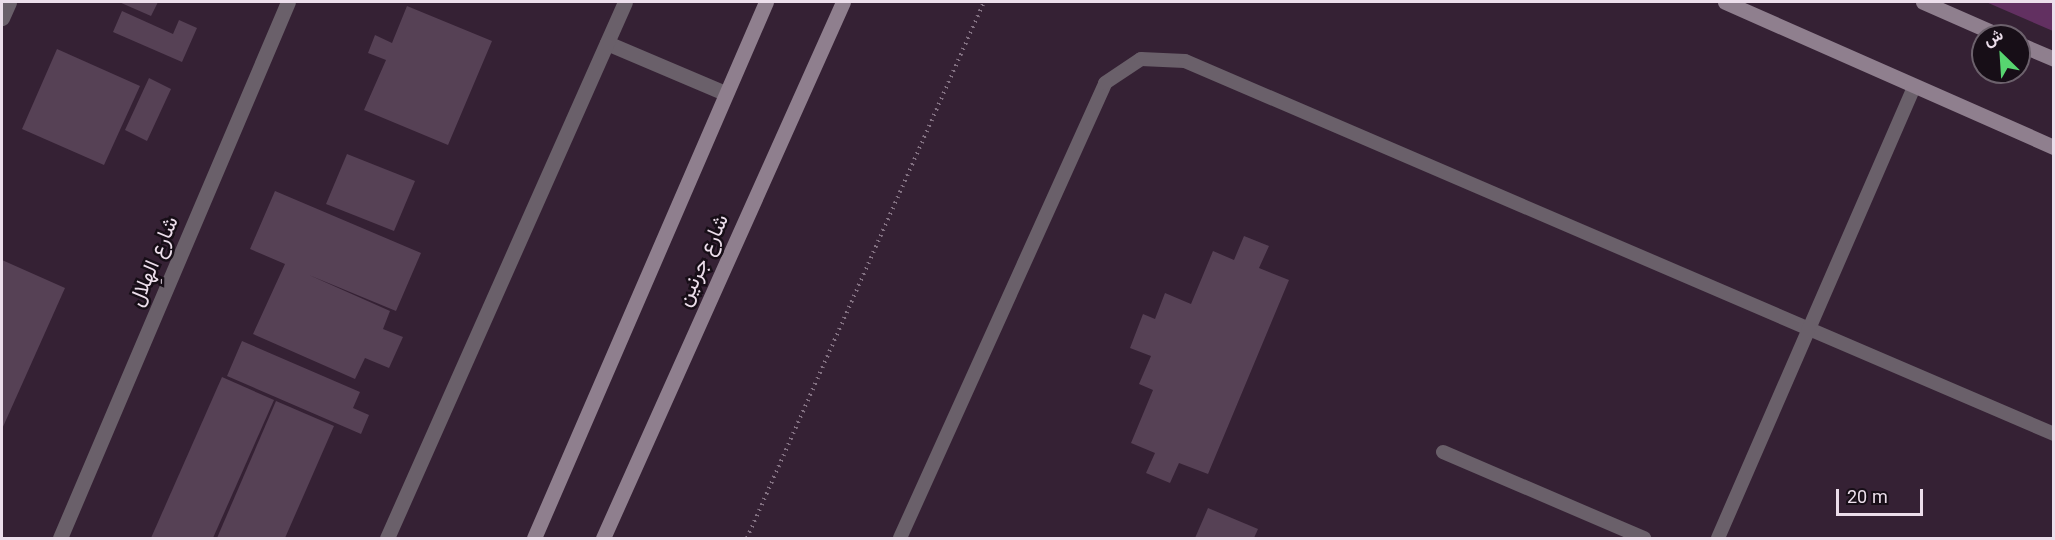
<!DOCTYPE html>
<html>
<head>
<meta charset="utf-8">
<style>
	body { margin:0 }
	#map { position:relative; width:2055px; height:540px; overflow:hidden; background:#352134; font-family:Georgia,Vazirmatn,serif }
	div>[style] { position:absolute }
	.green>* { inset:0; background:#623061 }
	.building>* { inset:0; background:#564155 }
	.path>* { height:4px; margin-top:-2px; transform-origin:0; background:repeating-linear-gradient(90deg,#837182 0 1.5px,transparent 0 6px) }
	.service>* { height:14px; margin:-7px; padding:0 7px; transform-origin:7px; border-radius:7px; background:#6a606a }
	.minor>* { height:15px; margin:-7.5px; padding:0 7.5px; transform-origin:7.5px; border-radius:7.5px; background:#6a606a }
	.secondary>* { height:15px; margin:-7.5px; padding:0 7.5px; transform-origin:7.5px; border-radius:7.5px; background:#8f7f8e }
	span { translate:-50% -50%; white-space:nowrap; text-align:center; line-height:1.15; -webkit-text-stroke:5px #170e17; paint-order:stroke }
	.street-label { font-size:21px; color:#ecdeeb }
	.frame { position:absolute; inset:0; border:3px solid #ecdeeb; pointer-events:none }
	.north { position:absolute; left:1971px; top:24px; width:60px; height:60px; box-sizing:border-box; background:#170e17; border:2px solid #6c616c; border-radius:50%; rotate:335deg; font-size:16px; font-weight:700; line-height:24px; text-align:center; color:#ecdeeb }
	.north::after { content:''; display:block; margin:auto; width:21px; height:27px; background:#57d570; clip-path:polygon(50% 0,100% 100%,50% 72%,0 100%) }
	.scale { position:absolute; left:1836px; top:489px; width:87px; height:27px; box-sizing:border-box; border:3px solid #ecdeeb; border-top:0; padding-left:8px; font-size:18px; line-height:21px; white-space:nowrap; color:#ecdeeb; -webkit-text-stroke:4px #170e17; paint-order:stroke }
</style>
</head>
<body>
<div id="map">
	<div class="green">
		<div style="clip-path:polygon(1986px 2px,2053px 2px,2053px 31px)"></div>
	</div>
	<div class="building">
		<div style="clip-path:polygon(119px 2px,158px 2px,151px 16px)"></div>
		<div style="clip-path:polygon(407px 6px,492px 41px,448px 145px,364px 110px,386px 60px,368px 53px,375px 35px,392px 43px)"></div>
		<div style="clip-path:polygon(122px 11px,173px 34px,179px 20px,197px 28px,182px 62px,113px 32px)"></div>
		<div style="clip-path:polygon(57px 49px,140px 86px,104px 165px,22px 129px)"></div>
		<div style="clip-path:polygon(149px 78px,171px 89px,147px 141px,125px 130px)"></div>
		<div style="clip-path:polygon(347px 154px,415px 181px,394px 231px,326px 204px)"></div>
		<div style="clip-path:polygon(275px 191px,421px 253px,396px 311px,309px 275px,390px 311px,383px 329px,403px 337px,389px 368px,365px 358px,355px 379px,253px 334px,285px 264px,250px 249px)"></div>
		<div style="clip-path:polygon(1244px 236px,1269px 246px,1259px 268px,1289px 280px,1208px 474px,1179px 463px,1170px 483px,1146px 473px,1155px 453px,1131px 443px,1153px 390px,1139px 384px,1151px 356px,1130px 348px,1143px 314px,1155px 319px,1165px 293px,1191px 304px,1213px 251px,1234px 260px)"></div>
		<div style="clip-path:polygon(2px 260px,65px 288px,2px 429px)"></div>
		<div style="clip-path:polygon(242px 341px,360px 392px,353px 408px,369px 415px,361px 434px,227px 376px)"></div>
		<div style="clip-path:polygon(222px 377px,274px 400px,213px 538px,151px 538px)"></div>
		<div style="clip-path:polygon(276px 401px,334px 426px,285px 538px,217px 538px)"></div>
		<div style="clip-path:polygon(1208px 508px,1258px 529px,1254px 538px,1195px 538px)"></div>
	</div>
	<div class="path">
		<div style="left:747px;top:538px;width:586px;rotate:-66.15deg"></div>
	</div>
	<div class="service">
		<div style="left:1443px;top:452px;width:219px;rotate:23.2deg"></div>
		<div style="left:900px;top:538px;width:499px;rotate:-65.7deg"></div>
		<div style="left:1105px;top:83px;width:43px;rotate:-33.7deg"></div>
		<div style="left:1141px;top:59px;width:44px;rotate:2.6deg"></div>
		<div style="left:1185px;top:61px;width:946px;rotate:23.23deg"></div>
		<div style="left:1718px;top:538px;width:492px;rotate:-66.5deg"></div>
	</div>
	<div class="minor">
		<div style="left:2px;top:18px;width:17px;rotate:-66deg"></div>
		<div style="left:607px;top:43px;width:128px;rotate:23deg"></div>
		<div style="left:60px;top:538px;width:582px;rotate:-66.96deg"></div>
		<div style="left:387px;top:538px;width:586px;rotate:-66.06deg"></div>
	</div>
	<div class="secondary">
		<div style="left:1725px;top:2px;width:360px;rotate:23.8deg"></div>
		<div style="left:1923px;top:2px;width:85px;rotate:23.6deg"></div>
		<div style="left:2019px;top:44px;width:38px;rotate:23deg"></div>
		<div style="left:534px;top:538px;width:584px;rotate:-66.6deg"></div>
		<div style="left:603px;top:538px;width:587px;rotate:-65.88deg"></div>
	</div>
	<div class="street-label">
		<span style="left:704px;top:261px;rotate:-66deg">شارع جرنين</span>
		<span style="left:155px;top:262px;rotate:-67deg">شارع الهِلال</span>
	</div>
	<div class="frame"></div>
	<div class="north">ش</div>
	<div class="scale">20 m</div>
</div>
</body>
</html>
